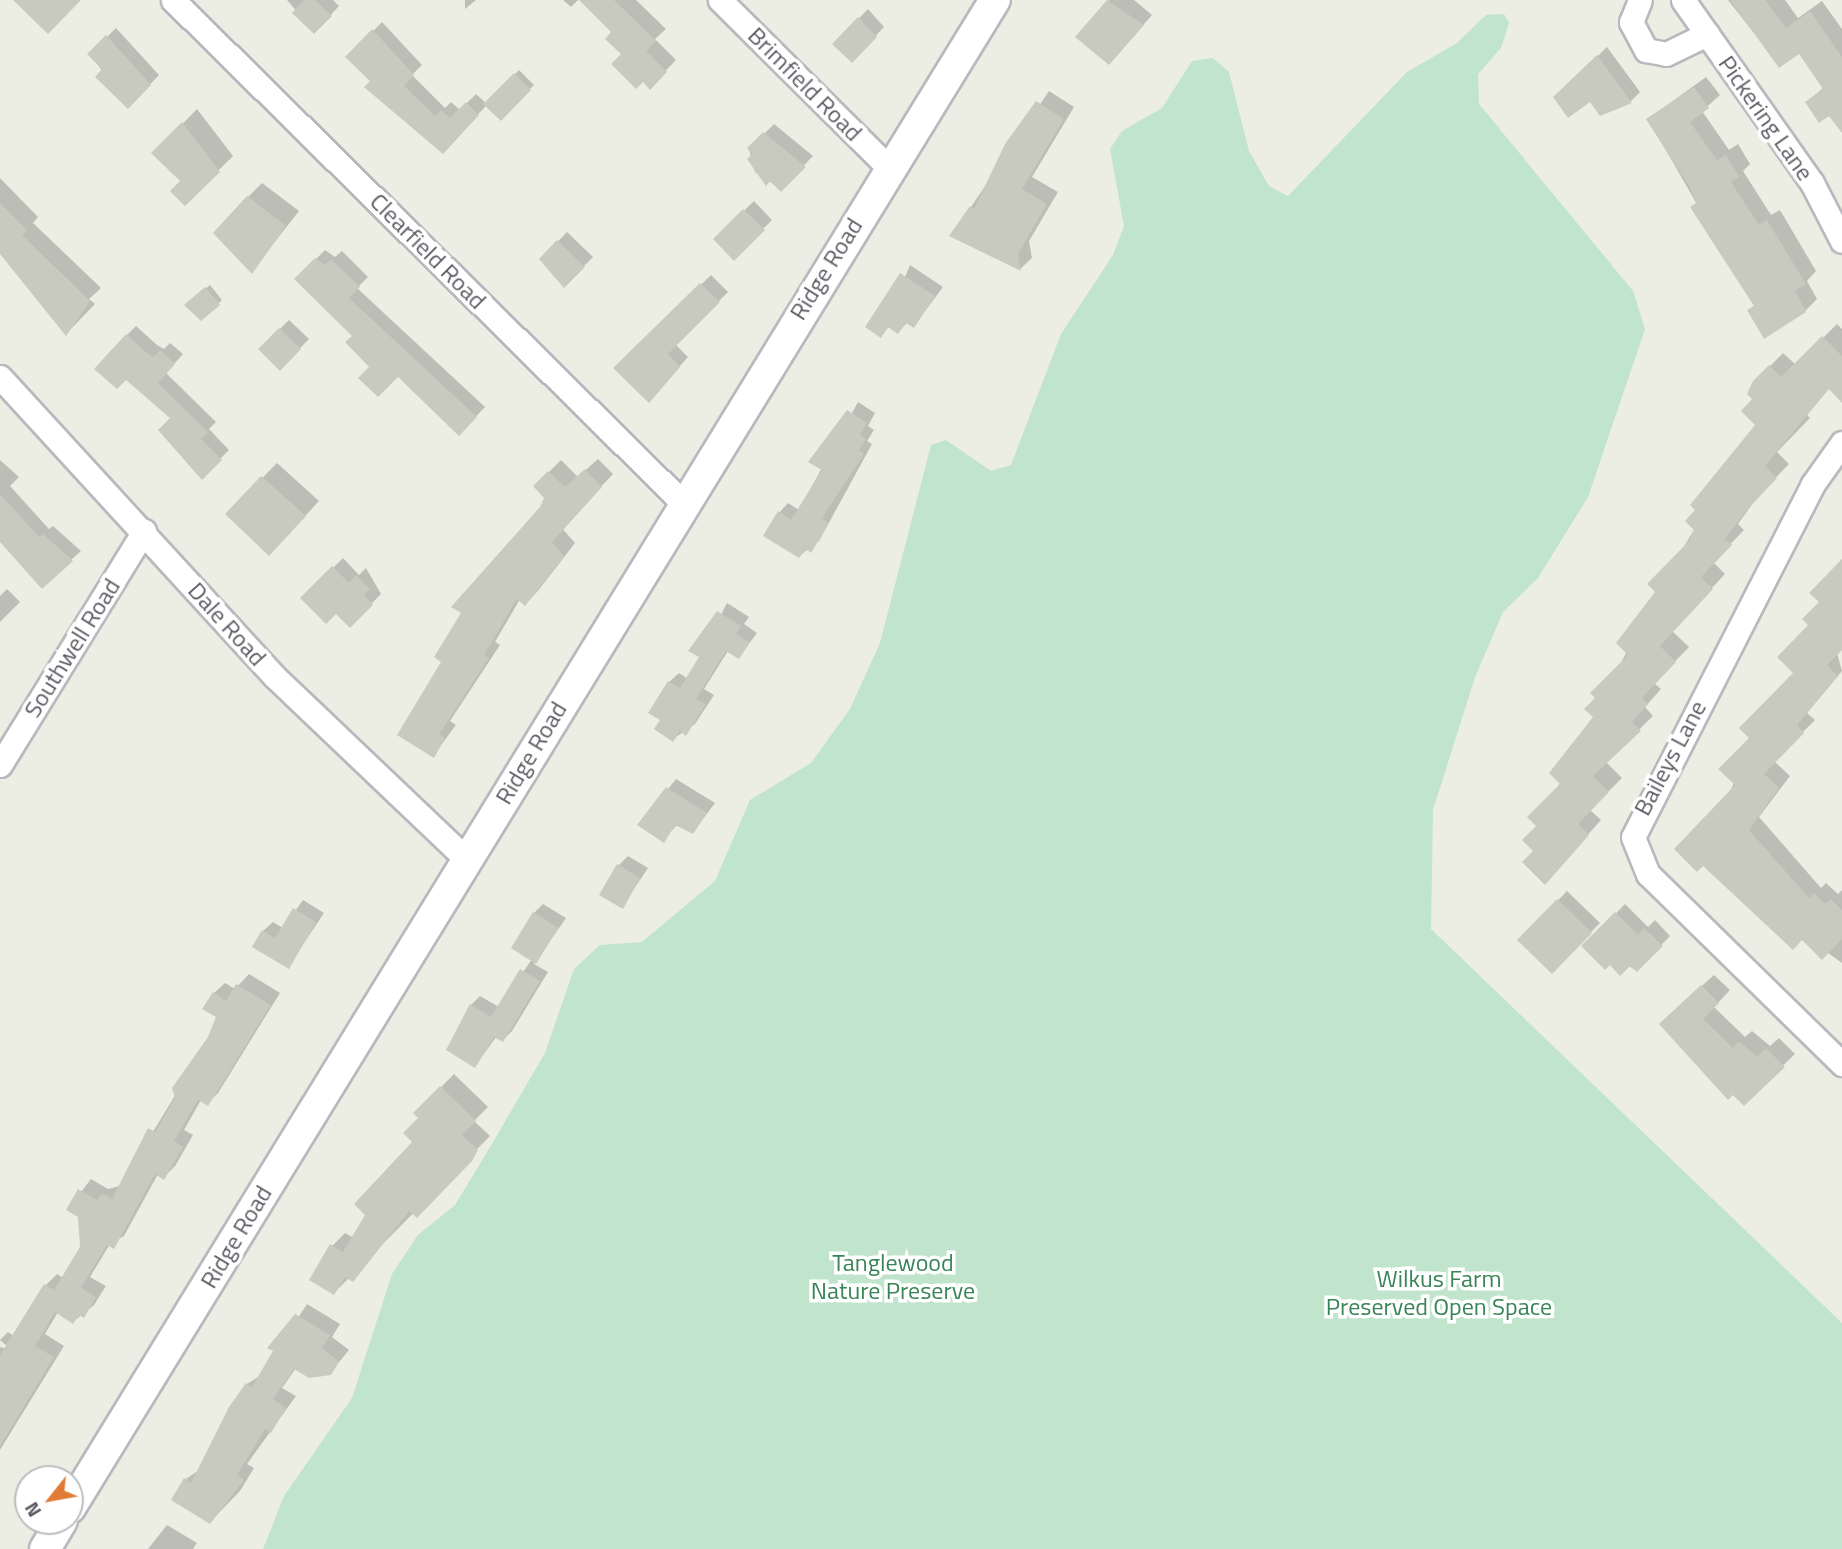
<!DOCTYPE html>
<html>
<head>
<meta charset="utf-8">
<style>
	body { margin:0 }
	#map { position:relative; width:1842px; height:1549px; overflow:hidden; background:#ecede3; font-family:"Titillium Web",sans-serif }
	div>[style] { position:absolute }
	.green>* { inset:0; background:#c0e4cc }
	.shadow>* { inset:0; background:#0003 }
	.building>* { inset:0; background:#c8c9bf }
	.roads { filter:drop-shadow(2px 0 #b8b8bf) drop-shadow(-2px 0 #b8b8bf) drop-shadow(0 2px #b8b8bf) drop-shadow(0 -2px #b8b8bf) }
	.minor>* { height:23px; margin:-11.5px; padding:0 11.5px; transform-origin:11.5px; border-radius:11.5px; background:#fff }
	.tertiary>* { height:30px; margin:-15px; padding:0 15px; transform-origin:15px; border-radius:15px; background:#fff }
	span { translate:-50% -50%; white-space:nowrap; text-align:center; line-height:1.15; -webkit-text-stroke:7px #fff; paint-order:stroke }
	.street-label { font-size:24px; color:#5b5c63 }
	.park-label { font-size:24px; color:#398456 }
	.north { position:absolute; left:14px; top:1465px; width:70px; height:70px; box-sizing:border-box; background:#fff; border:2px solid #bdbec1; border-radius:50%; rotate:239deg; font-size:19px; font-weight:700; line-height:28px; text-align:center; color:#5b5c63 }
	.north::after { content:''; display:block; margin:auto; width:24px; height:32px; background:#e07c36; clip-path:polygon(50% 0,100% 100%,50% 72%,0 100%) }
</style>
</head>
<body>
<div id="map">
	<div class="green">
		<div style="clip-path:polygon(1486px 15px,1504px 14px,1509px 23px,1501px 48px,1478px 74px,1479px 104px,1633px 291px,1645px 329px,1588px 497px,1538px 578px,1503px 612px,1475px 677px,1433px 810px,1431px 929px,1842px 1323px,1842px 1549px,263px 1549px,284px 1496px,352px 1398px,392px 1274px,418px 1235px,455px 1205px,492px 1144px,545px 1053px,574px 969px,600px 945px,642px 942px,715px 881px,750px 800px,811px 763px,850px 709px,880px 643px,931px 445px,946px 440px,991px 471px,1011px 465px,1061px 334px,1113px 255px,1124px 226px,1110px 149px,1122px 131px,1162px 108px,1192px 61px,1213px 58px,1229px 72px,1249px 151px,1269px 186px,1288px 196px,1407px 72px,1457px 43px)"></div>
	</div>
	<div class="shadow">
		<div style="clip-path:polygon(287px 0,333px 0,339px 6px,315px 32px)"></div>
		<div style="clip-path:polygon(465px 0,476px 0,465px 9px)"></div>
		<div style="clip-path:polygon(563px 0,578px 0,571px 7px)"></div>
		<div style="clip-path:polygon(581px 0,636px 0,666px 29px,655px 39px,676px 60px,650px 87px,614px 32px)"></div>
		<div style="clip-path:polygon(1109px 0,1134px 0,1152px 15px,1118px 54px,1078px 37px)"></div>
		<div style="clip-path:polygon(1728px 0,1785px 0,1798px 18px,1822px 1px,1842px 29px,1842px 130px,1830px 114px,1807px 102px,1824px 87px,1799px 52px,1780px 66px)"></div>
		<div style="clip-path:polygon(868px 9px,884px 27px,852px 61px,834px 44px)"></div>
		<div style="clip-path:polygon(382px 22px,422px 65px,412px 75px,445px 108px,451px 102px,460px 110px,476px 94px,486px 103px,519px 70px,534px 85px,500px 119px,487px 105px,443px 151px,348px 57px)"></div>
		<div style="clip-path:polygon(116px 28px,159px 75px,128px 107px,90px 54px)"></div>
		<div style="clip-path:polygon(1607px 47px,1640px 92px,1631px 101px,1600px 114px,1591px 100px,1556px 97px)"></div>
		<div style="clip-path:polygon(1706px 77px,1720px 95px,1702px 111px,1729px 150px,1738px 144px,1750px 164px,1743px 171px,1771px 215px,1780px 210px,1816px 271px,1807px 281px,1817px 299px,1805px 311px,1749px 311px,1755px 305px,1648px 119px)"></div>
		<div style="clip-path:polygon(1049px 91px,1074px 107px,1032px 177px,1058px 192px,1029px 241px,1032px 258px,1020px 269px,971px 207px)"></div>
		<div style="clip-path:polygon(197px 109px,233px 156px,185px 203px,182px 181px,154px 153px)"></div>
		<div style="clip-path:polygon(774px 124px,813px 156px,781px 189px,755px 172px,749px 149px)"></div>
		<div style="clip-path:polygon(0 178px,38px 217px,33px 223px,101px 288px,89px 299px,95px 304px,66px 334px,0 252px)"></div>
		<div style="clip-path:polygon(262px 183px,299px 211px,252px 271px,248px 197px)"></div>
		<div style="clip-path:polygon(754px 201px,772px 220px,734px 258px,715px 239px)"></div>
		<div style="clip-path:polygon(567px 232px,593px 257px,564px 286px,541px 259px)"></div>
		<div style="clip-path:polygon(325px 250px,335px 257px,342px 251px,368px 277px,357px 288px,485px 407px,459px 434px,398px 374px,372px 367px,354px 336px,296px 279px)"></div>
		<div style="clip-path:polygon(910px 265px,943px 287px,914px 326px,908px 322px,898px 332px,890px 326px,881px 335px)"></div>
		<div style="clip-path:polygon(711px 275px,728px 292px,675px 344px,688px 357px,658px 391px,616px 368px)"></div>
		<div style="clip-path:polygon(210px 285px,222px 300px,201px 319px,190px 301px)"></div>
		<div style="clip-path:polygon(289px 320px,309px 339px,280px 369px,260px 349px)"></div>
		<div style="clip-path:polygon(1837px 324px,1842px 329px,1842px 386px,1829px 387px,1804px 412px,1810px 418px,1777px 452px,1789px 464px,1758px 496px,1738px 524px,1744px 530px,1713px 562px,1725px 574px,1672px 631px,1689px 647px,1654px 683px,1661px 689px,1645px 707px,1653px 716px,1606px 762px,1622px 778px,1590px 810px,1601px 820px,1545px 883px,1536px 851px,1538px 826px,1657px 592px,1757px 424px,1755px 382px,1783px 353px,1796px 365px)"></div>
		<div style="clip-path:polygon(136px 326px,157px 345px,164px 349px,170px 343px,183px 354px,166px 373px,216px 422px,209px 429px,229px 450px,202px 477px,127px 335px)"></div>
		<div style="clip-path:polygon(858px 402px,875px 413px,868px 426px,874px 430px,867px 441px,872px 444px,819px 541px,799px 556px,779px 513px,788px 503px,799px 510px)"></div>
		<div style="clip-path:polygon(598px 459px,613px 474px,562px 528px,575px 543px,537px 592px,525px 604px,520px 599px,495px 642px,500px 645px,450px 721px,456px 725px,433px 756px,444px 661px,463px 612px,454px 606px,541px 508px,546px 497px,535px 486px,561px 460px,578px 477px)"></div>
		<div style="clip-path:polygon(0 460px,19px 477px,10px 486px,49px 529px,53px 526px,81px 551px,42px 586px,0 523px)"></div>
		<div style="clip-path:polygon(277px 463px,319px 501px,283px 540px,227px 514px)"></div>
		<div style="clip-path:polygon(343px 558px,359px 575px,366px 568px,381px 594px,350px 626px,336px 611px,303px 598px)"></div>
		<div style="clip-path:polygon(1842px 562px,1837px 653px,1842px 671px,1807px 713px,1815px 720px,1774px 761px,1790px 776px,1759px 817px,1821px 888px,1826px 883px,1838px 894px,1842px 890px,1842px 963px,1703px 863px,1751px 738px,1796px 673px)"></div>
		<div style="clip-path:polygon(7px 589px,20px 602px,0 622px,0 596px)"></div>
		<div style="clip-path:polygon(727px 603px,749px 617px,744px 624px,757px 633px,739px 657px,728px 651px,704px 689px,714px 695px,695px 724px,673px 739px,662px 719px,669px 682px,679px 673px,688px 679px)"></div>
		<div style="clip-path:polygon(676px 779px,715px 803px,693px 832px,677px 825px,663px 840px,639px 825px)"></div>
		<div style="clip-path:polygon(628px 856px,648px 868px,622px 907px,619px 865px)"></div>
		<div style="clip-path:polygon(1567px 891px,1600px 923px,1552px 972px,1520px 940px)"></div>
		<div style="clip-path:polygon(303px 900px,324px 913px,288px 967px,263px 931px,273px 922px,283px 928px)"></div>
		<div style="clip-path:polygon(543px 904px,566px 918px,534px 964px,548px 972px,512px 1031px,503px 1040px,497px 1036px,475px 1066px,471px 1005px,480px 996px,499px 1007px,532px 959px,534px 913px)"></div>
		<div style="clip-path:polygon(1625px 904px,1648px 927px,1655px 920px,1670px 936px,1637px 970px,1584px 946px)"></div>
		<div style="clip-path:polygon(249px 974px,280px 993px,218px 1093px,207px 1104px,201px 1100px,184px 1130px,193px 1135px,175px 1166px,164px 1177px,158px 1174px,124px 1236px,110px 1244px,90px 1277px,106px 1286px,94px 1305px,73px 1322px,58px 1312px,45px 1334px,64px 1346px,0 1450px,0 1347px,13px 1351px,0 1340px,8px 1332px,15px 1337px,46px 1285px,57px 1274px,63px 1278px,82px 1247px,79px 1216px,68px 1209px,91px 1179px,108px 1189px,120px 1186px,210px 1038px,218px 1017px,214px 993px,225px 983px,235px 989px)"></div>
		<div style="clip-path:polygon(1714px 975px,1730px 990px,1714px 1007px,1745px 1037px,1752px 1031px,1770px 1046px,1779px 1038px,1795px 1054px,1744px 1103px,1673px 1012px)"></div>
		<div style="clip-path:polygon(454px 1074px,488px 1107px,474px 1121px,490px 1136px,334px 1293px,332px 1246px,345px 1233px,354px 1238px,414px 1142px,420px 1118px,416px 1113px)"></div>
		<div style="clip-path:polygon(307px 1304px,340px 1324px,332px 1337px,349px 1350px,330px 1373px,296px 1368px,282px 1388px,296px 1396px,247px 1464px,254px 1468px,240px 1491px,210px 1522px,186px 1479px,199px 1470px,247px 1384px,261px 1375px)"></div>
		<div style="clip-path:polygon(167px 1525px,197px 1543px,193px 1549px,148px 1549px)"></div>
	</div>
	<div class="building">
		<div style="clip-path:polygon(13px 0,81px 0,48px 34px)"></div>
		<div style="clip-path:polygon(304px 0,315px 0,332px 16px,314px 34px,292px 13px)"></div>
		<div style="clip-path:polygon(579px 0,614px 0,656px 41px,646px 51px,667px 72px,650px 90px,643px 82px,636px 89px,611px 64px,621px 54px,605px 39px,611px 32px)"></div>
		<div style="clip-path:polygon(1107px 0,1144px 25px,1109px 65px,1075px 37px)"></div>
		<div style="clip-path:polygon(1730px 0,1765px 0,1786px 28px,1810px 11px,1842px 57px,1842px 133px,1829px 116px,1819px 123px,1805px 102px,1823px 89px,1799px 54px,1779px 68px)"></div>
		<div style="clip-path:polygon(858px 17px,877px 37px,852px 63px,832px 44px)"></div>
		<div style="clip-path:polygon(372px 29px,414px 75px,404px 86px,435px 116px,441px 110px,450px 118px,466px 102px,479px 115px,443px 154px,364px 87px,370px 81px,345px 57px)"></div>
		<div style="clip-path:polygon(106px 35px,151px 85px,128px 109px,95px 77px,102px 69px,87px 54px)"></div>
		<div style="clip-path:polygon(1597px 55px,1632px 103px,1600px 116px,1590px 102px,1568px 118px,1553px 97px)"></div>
		<div style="clip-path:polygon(514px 73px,531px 90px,501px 121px,483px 104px)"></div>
		<div style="clip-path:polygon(1694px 87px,1709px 108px,1690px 122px,1717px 160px,1726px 155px,1739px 177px,1731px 182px,1759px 225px,1767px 220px,1806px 284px,1795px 291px,1806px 312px,1764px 339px,1747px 310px,1754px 306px,1690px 207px,1696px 203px,1690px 188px,1646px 119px)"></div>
		<div style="clip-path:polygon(1036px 101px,1064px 119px,1022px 189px,1047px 204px,1018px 254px,1021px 271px,949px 236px,970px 206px,974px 209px,1005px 144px)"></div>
		<div style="clip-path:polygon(182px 122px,220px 172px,185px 206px,170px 191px,180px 181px,151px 153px)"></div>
		<div style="clip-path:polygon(763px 132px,806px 167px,781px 192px,770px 181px,766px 186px,747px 159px,752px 154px,747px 148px)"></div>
		<div style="clip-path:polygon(247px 196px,286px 226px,252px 274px,213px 233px)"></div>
		<div style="clip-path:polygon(0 203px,27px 230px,22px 235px,90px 301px,66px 336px,0 254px)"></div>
		<div style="clip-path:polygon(743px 209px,765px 230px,734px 261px,713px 239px)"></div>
		<div style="clip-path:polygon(557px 240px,585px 267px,564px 288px,539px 259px)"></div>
		<div style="clip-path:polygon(315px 258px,325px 265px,331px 259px,360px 287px,349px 298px,477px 417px,459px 436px,398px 377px,378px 397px,358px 378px,369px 367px,345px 342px,352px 336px,294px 279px)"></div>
		<div style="clip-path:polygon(900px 273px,935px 296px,914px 328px,906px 323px,898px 334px,888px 327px,881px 338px,865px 327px)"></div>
		<div style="clip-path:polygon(700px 283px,720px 302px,668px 354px,680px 367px,649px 403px,613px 368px)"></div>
		<div style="clip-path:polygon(205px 287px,220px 305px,201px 321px,184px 305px)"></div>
		<div style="clip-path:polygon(279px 328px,301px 349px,280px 371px,258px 349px)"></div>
		<div style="clip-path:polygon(126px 334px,148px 354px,154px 357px,160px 350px,175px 364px,158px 383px,208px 432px,201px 439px,222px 460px,202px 480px,158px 430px,170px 418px,126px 380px,117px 389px,94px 369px)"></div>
		<div style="clip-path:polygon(1822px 336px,1842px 356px,1842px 403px,1829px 389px,1765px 466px,1777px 478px,1745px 512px,1725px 539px,1732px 545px,1701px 577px,1713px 589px,1660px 646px,1676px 662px,1642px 698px,1648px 704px,1632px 722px,1641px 731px,1593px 776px,1609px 792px,1578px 824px,1589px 835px,1545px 885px,1522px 862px,1533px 851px,1522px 840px,1536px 826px,1527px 817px,1560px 784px,1549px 773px,1593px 717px,1584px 709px,1595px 698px,1590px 693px,1628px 655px,1616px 643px,1655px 592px,1647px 584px,1690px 540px,1694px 530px,1685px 521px,1695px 510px,1690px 505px,1755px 425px,1741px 411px,1752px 399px,1747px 394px,1753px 381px,1769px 365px,1781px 377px)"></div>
		<div style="clip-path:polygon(847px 410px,867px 423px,860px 435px,866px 439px,859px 450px,864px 454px,822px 518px,829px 523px,811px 553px,806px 549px,799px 558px,763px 536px,778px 511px,791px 520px,822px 470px,808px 462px)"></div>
		<div style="clip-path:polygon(585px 469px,602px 487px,552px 542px,564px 556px,525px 606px,517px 599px,484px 655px,489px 658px,439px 734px,445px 738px,434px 758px,397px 735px,441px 662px,434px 657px,461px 613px,451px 607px,540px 507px,544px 498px,533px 486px,548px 471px,565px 487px)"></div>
		<div style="clip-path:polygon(261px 476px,306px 516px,269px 556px,225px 514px)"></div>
		<div style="clip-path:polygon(0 494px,39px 537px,43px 534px,73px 561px,42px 589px,0 542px)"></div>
		<div style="clip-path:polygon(1842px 559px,1842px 650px,1827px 665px,1838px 676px,1797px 725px,1804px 733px,1764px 774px,1779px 788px,1749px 830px,1809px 898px,1814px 893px,1825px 904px,1831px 899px,1842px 910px,1842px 939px,1822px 960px,1802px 940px,1793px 950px,1703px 866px,1697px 872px,1674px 849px,1735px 785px,1718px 769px,1749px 738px,1739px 728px,1793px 673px,1777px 657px,1808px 625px,1802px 619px,1819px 602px,1809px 593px)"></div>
		<div style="clip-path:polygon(332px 566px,349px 583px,356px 575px,370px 589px,364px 595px,373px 605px,350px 628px,336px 614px,326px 624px,300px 598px)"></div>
		<div style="clip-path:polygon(717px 611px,741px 626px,736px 634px,750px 642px,739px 659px,726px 651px,696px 699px,706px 704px,686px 736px,680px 731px,673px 742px,654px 729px,660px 720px,648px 713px,668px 681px,680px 688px,699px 657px,688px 651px)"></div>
		<div style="clip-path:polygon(666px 787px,707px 813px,693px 834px,675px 825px,664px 843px,637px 825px)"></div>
		<div style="clip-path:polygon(617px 864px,640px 878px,623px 909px,599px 895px)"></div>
		<div style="clip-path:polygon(1557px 899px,1592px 933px,1552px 974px,1517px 940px)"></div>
		<div style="clip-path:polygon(293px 908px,316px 922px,289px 969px,252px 947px,262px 930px,275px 938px)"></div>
		<div style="clip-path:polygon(533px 912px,558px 928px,536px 964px,511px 948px)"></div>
		<div style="clip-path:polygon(1615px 912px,1638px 935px,1644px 928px,1663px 946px,1637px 972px,1630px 966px,1620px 976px,1610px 965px,1605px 970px,1581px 946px)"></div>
		<div style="clip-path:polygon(520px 969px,540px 981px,503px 1042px,494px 1037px,475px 1068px,446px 1050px,470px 1004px,491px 1017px)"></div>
		<div style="clip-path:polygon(236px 984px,271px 1005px,208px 1106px,198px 1100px,174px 1141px,183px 1147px,164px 1180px,155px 1174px,114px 1249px,107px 1245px,81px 1288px,96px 1297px,84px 1318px,79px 1315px,73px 1324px,55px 1312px,35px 1346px,54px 1357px,0 1446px,0 1355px,44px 1284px,54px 1290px,80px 1247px,78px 1217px,66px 1210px,78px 1189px,97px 1200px,102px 1193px,112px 1199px,148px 1128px,155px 1132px,175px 1098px,172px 1088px,208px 1037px,216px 1017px,202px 1009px,213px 992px,226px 1001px)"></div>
		<div style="clip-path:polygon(1701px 985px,1719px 1003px,1703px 1019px,1733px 1048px,1739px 1041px,1757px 1057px,1766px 1048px,1785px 1067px,1744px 1106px,1733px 1095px,1728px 1100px,1659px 1024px)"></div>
		<div style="clip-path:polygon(440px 1086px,476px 1121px,462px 1135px,478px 1150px,472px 1161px,417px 1218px,409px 1211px,353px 1282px,345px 1277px,334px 1295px,309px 1280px,330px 1244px,343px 1252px,365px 1215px,354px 1204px,412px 1142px,403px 1133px,418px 1118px,413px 1113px)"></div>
		<div style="clip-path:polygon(295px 1314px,330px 1335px,322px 1348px,339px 1362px,331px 1375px,309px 1378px,294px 1369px,273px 1399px,286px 1408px,271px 1433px,265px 1429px,237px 1475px,244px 1480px,210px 1524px,171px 1500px,184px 1478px,191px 1483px,229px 1407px,246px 1383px,252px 1387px,273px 1351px,267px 1348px)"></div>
	</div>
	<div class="roads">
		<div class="minor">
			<div style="left:173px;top:0;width:715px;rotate:44.6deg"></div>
			<div style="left:720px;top:0;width:238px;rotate:44.8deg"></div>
			<div style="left:1640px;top:0;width:24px;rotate:112deg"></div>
			<div style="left:1631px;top:22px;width:32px;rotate:62deg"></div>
			<div style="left:1646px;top:50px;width:20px;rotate:11deg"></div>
			<div style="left:1666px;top:54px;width:46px;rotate:-26deg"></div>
			<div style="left:1683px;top:0;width:224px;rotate:54.8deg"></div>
			<div style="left:1812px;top:183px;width:65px;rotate:62.7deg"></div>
			<div style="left:0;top:377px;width:406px;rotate:47.5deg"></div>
			<div style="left:274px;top:676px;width:267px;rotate:43.6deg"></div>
			<div style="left:1842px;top:443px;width:50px;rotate:125.3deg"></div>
			<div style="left:1813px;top:484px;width:396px;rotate:117deg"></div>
			<div style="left:1633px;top:837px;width:40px;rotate:68deg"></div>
			<div style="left:1648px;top:874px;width:272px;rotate:44.4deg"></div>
			<div style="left:0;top:765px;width:275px;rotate:-58.4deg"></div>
		</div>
		<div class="tertiary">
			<div style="left:70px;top:1508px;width:1769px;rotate:-58.48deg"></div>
			<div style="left:45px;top:1549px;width:33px;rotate:-59deg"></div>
		</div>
	</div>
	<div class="street-label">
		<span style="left:805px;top:84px;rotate:45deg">Brimfield Road</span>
		<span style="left:1766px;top:118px;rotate:55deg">Pickering Lane</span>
		<span style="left:428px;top:251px;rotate:45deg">Clearfield Road</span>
		<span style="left:826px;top:269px;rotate:-58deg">Ridge Road</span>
		<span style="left:227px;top:624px;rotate:48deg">Dale Road</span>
		<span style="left:72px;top:648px;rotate:-58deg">Southwell Road</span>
		<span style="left:531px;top:753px;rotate:-59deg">Ridge Road</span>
		<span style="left:1670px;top:758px;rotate:-62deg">Baileys Lane</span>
		<span style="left:236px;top:1237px;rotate:-59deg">Ridge Road</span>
	</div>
	<div class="park-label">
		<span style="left:893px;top:1277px">Tanglewood<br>Nature Preserve</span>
		<span style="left:1439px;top:1293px">Wilkus Farm<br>Preserved Open Space</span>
	</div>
	<div class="north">N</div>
</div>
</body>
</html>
